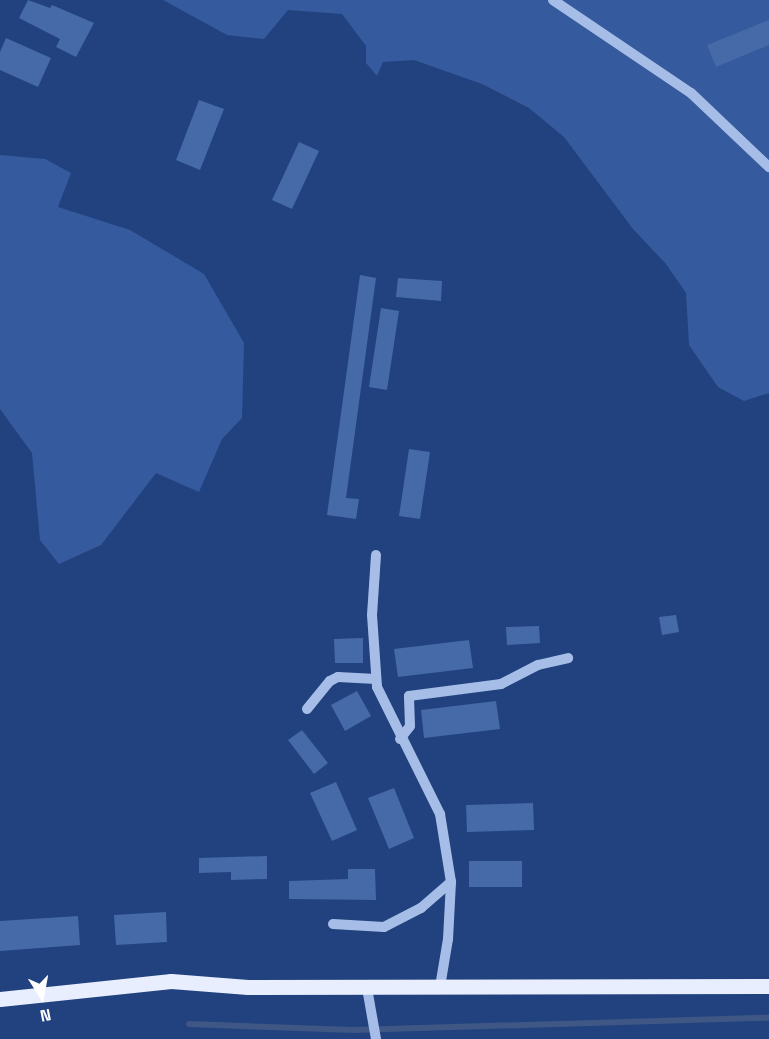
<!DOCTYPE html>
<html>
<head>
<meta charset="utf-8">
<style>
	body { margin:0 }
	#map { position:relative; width:769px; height:1039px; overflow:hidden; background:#21427f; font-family:"Space Grotesk",sans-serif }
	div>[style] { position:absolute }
	.green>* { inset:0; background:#355a9d }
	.stream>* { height:6px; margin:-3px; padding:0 3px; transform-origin:3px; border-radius:3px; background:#3e5784 }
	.building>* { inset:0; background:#4669a7 }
	.minor>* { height:10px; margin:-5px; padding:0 5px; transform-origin:5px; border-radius:5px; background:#a6bee7 }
	.major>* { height:15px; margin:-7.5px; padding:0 7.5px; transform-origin:7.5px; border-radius:7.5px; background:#e8eefd }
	span { translate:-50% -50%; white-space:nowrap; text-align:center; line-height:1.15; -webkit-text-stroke:6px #21427f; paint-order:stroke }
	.north { position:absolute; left:12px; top:967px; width:60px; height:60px; -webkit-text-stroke:4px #21427f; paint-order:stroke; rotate:169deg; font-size:16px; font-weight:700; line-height:24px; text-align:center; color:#fff }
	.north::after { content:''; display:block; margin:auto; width:21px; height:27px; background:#fff; clip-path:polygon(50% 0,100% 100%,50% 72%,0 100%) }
</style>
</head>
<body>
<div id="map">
	<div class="green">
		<div style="clip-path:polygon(163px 0,769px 0,769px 393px,744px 401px,718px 387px,689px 345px,686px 293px,666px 264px,633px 229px,564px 137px,529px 108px,482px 84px,414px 60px,383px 62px,377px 76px,366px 63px,366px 46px,342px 14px,288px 10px,264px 39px,227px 35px)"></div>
		<div style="clip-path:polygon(0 155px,45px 159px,71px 173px,58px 207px,130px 230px,204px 274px,244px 343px,242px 418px,222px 439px,199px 492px,156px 473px,101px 545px,59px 564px,40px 540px,32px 453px,0 409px)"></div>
	</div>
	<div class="stream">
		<div style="left:189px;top:1024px;width:165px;rotate:2.1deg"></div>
		<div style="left:354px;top:1030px;width:415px;rotate:-1.7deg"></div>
	</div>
	<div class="building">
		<div style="clip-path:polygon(28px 0,50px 8px,52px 5px,94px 23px,76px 57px,56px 47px,60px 39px,19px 18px)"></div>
		<div style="clip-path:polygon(769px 20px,769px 45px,716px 67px,707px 45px)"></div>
		<div style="clip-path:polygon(6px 38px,51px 58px,38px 87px,0 70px,0 52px)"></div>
		<div style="clip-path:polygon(199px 100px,224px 109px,200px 170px,176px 160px)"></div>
		<div style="clip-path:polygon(299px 142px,319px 151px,292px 209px,272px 200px)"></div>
		<div style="clip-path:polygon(360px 275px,376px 278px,346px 498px,359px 499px,356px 519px,327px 515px)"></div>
		<div style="clip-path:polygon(398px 278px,442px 281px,441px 301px,396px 297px)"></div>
		<div style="clip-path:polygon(381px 308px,399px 311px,387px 390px,369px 387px)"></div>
		<div style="clip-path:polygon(409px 449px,430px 452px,420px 519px,399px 516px)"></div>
		<div style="clip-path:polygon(676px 615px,679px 632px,662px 635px,659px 617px)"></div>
		<div style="clip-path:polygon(539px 626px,540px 643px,507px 645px,506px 627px)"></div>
		<div style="clip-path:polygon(363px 638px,363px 663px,335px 663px,334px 639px)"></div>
		<div style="clip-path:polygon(469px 640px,473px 668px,398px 677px,394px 649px)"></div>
		<div style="clip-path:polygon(357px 691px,371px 716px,345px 731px,331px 705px)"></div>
		<div style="clip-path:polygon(496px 701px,500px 729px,424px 738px,421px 710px)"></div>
		<div style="clip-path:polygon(302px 730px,328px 763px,314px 774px,288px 740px)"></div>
		<div style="clip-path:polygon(336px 782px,357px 830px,332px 841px,310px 793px)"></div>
		<div style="clip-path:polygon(394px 788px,414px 838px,389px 849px,368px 798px)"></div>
		<div style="clip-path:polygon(533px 803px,534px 830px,467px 832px,466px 805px)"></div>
		<div style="clip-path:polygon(267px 856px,267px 879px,231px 880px,231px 872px,199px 873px,199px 858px)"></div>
		<div style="clip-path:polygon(469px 861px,522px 861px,522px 887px,469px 887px)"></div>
		<div style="clip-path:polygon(348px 869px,375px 869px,376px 900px,289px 899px,289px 881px,348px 879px)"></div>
		<div style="clip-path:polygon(166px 912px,167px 942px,116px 945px,114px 915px)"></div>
		<div style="clip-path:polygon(78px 916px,80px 945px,0 951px,0 921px)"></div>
	</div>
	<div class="minor">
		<div style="left:553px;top:0;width:166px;rotate:34deg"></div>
		<div style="left:691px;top:93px;width:108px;rotate:43.5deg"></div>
		<div style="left:376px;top:555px;width:60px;rotate:93.8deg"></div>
		<div style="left:372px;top:615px;width:72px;rotate:86deg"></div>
		<div style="left:377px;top:687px;width:142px;rotate:63.6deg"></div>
		<div style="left:440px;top:814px;width:69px;rotate:80.8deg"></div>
		<div style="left:451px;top:882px;width:57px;rotate:93deg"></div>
		<div style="left:448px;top:939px;width:49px;rotate:99.5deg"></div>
		<div style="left:307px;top:709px;width:36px;rotate:-51deg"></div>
		<div style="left:330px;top:681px;width:9px;rotate:-27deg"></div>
		<div style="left:338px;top:677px;width:38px;rotate:3deg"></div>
		<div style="left:400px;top:739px;width:16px;rotate:-52deg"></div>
		<div style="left:410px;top:726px;width:30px;rotate:-92deg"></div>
		<div style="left:409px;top:696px;width:93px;rotate:-7.4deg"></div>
		<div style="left:501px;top:684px;width:42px;rotate:-27.2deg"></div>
		<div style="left:538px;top:665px;width:31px;rotate:-13deg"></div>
		<div style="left:333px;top:924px;width:51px;rotate:3.4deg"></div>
		<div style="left:384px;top:927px;width:42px;rotate:-27.2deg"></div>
		<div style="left:421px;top:908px;width:40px;rotate:-41deg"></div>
		<div style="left:367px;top:988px;width:52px;rotate:80deg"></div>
	</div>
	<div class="major">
		<div style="left:0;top:999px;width:172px;rotate:-6deg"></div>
		<div style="left:171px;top:981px;width:77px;rotate:4.5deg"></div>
		<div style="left:248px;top:987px;width:521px;rotate:-0.11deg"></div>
	</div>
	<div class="north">N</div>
</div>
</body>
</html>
